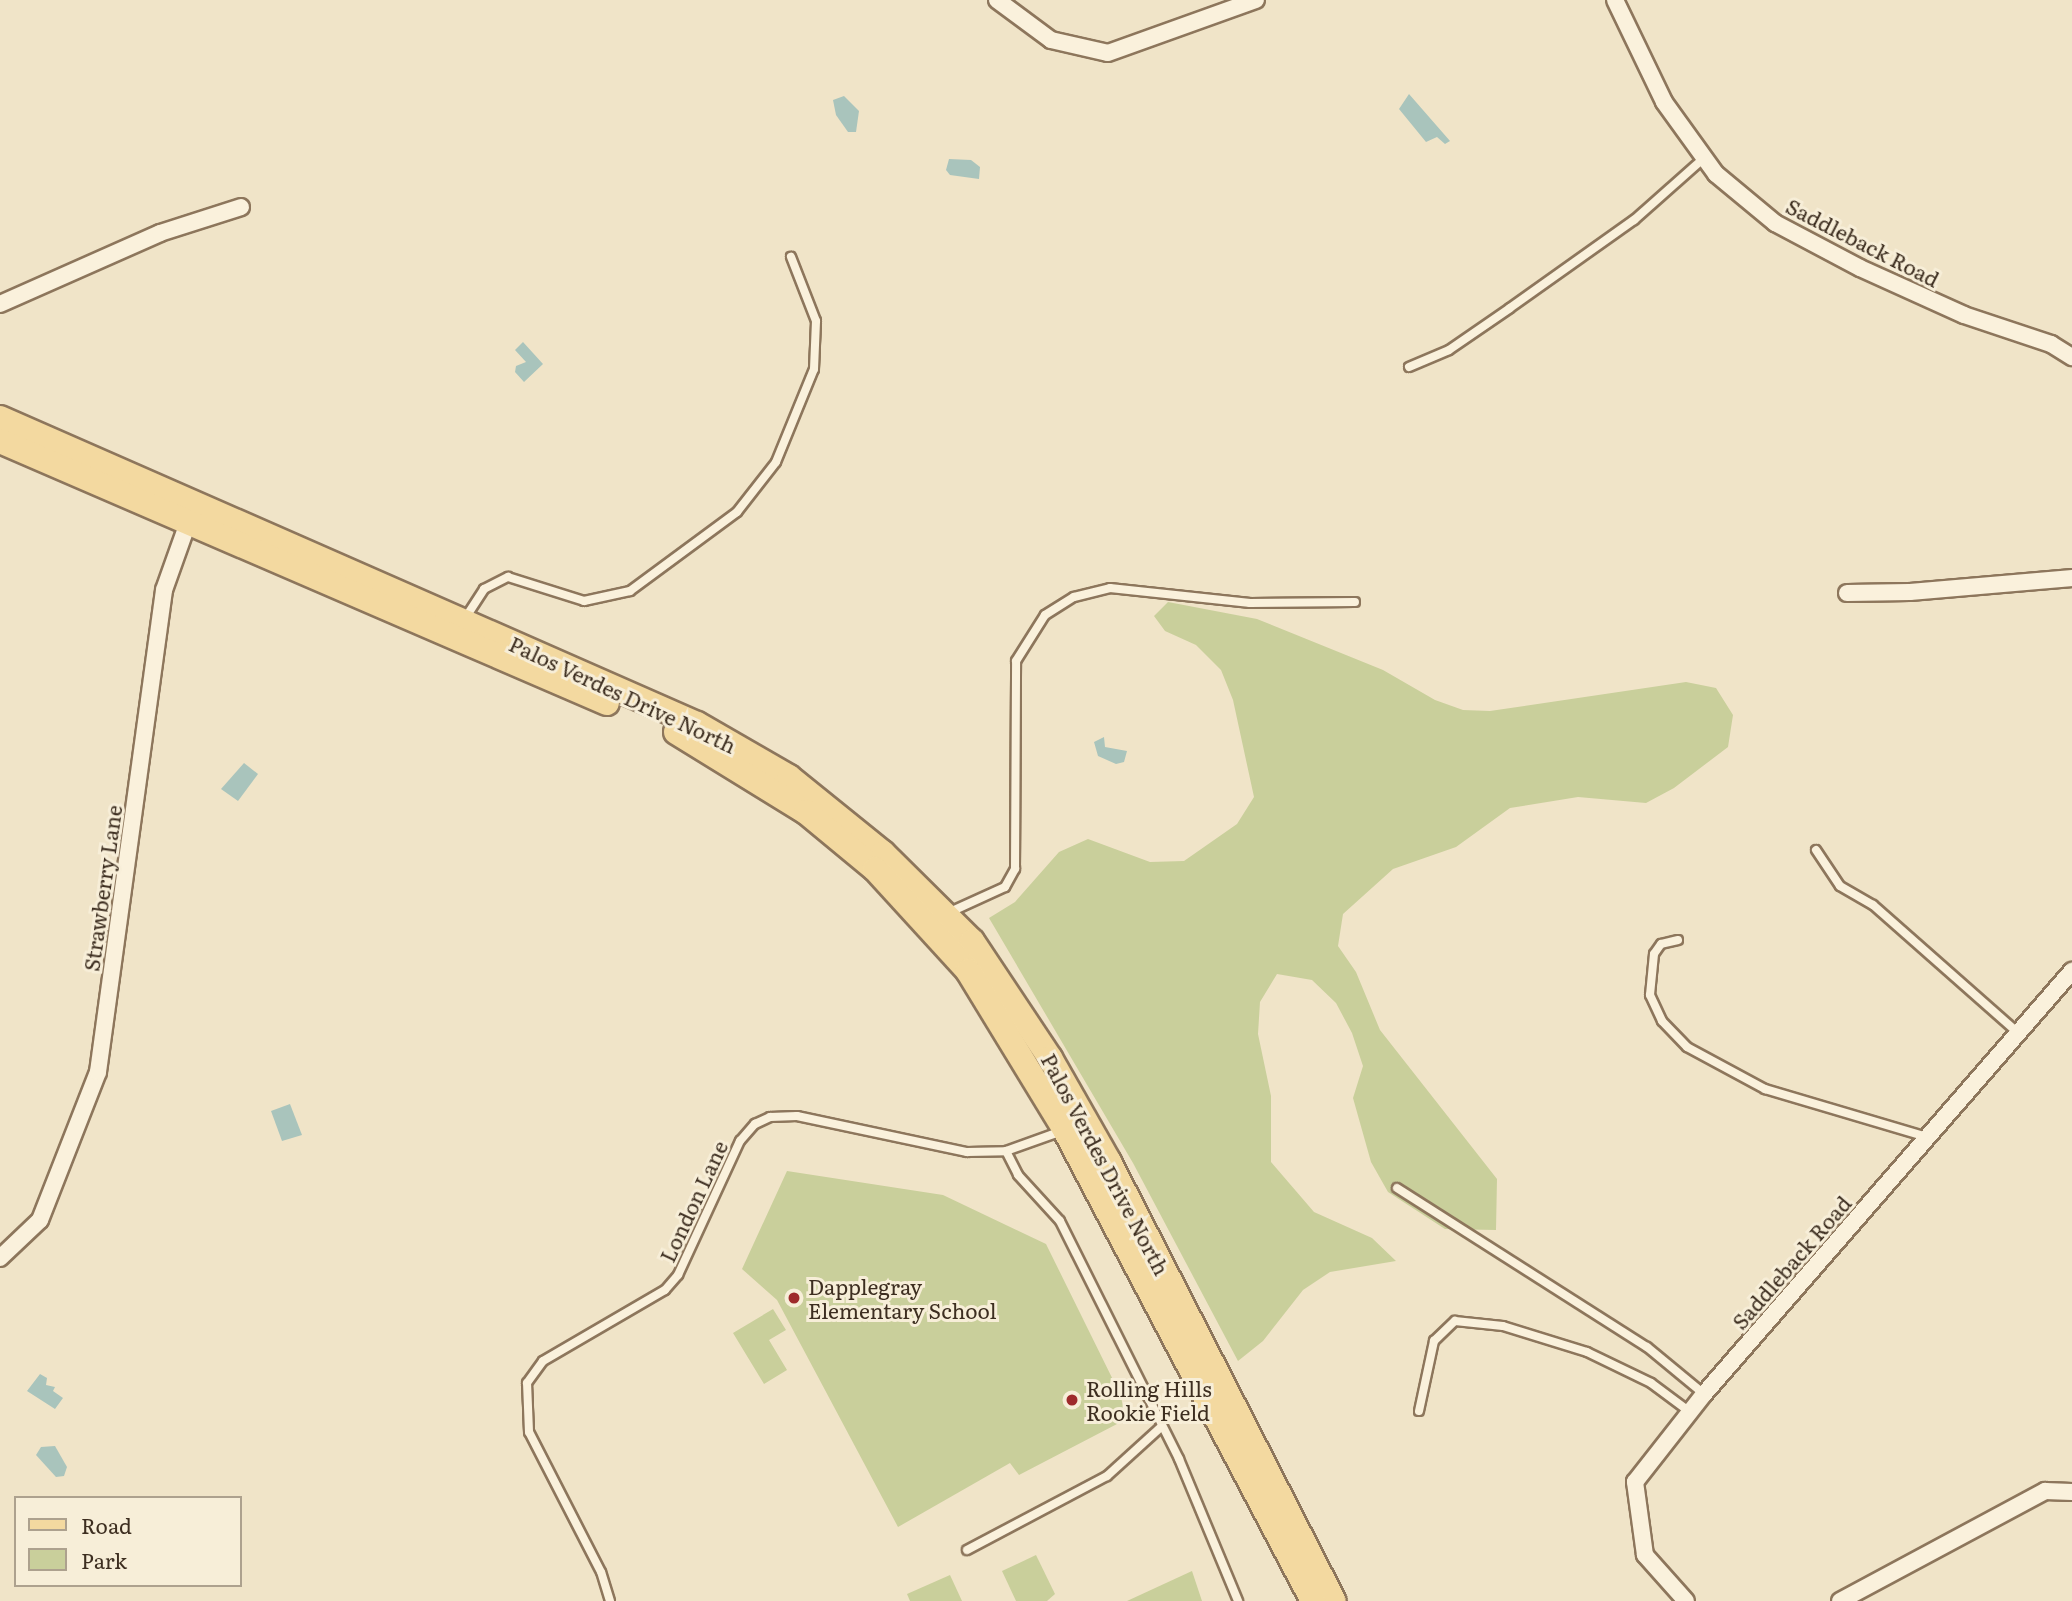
<!DOCTYPE html>
<html>
<head>
<meta charset="utf-8">
<style>
	body { margin:0 }
	#map { position:relative; width:2072px; height:1601px; overflow:hidden; background:#f0e4c8; font-family:Literata,serif }
	div>[style] { position:absolute }
	.green>* { inset:0; background:#c9cf9b }
	.water>* { inset:0; background:#a9c4bc }
	.roads { filter:drop-shadow(2px 0 #8d765c) drop-shadow(-2px 0 #8d765c) drop-shadow(0 2px #8d765c) drop-shadow(0 -2px #8d765c) }
	.service>* { height:8px; margin:-4px; padding:0 4px; transform-origin:4px; border-radius:4px; background:#faf1dc }
	.minor>* { height:16px; margin:-8px; padding:0 8px; transform-origin:8px; border-radius:8px; background:#faf1dc }
	.primary>* { height:24px; margin:-12px; padding:0 12px; transform-origin:12px; border-radius:12px; background:#f3d9a0 }
	.dots>* { width:19px; height:19px; translate:-50% -50%; box-sizing:border-box; border:4px solid #f7eed8; border-radius:50% }
	span { translate:-50% -50%; white-space:nowrap; text-align:center; line-height:1.15; -webkit-text-stroke:6px #f7eed8; paint-order:stroke }
	.street-label { font-size:21px; color:#3d2e20 }
	.poi-label { font-size:21px; color:#3d2e20 }
	.left { translate:0 -50%; text-align:left }
	.legend { position:absolute; left:14px; top:1496px; width:228px; height:91px; box-sizing:border-box; background:#f7eed8; border:2px solid #ada18e; margin:0; padding:9px 12px; list-style:none; font-size:21px; color:#3d2e20 }
	.legend li { display:flex; align-items:center; gap:14px; height:35px }
	.legend b { width:35px; border:2px solid #ada18e }
</style>
</head>
<body>
<div id="map">
	<div class="green">
		<div style="clip-path:polygon(1168px 602px,1257px 619px,1383px 670px,1435px 700px,1463px 710px,1490px 711px,1686px 682px,1716px 688px,1733px 715px,1728px 747px,1674px 788px,1646px 803px,1578px 797px,1510px 808px,1456px 847px,1393px 869px,1343px 914px,1338px 946px,1356px 972px,1380px 1030px,1497px 1179px,1496px 1230px,1445px 1229px,1388px 1192px,1371px 1162px,1353px 1098px,1363px 1066px,1352px 1033px,1336px 1003px,1312px 980px,1277px 974px,1260px 1002px,1258px 1034px,1271px 1096px,1271px 1162px,1314px 1212px,1372px 1238px,1396px 1261px,1330px 1272px,1303px 1290px,1263px 1341px,1238px 1361px,1133px 1163px,989px 918px,1015px 902px,1059px 852px,1088px 839px,1150px 862px,1184px 861px,1237px 824px,1254px 797px,1233px 700px,1221px 670px,1196px 645px,1165px 631px,1154px 616px)"></div>
		<div style="clip-path:polygon(787px 1171px,943px 1195px,1046px 1244px,1121px 1396px,1124px 1414px,1117px 1424px,1019px 1475px,1010px 1463px,898px 1527px,777px 1300px,742px 1269px)"></div>
		<div style="clip-path:polygon(773px 1309px,786px 1330px,769px 1340px,787px 1370px,764px 1384px,733px 1333px)"></div>
		<div style="clip-path:polygon(1036px 1555px,1055px 1594px,1047px 1601px,1016px 1601px,1002px 1571px)"></div>
		<div style="clip-path:polygon(1192px 1571px,1202px 1601px,1127px 1601px)"></div>
		<div style="clip-path:polygon(950px 1575px,962px 1601px,910px 1601px,907px 1594px)"></div>
	</div>
	<div class="water">
		<div style="clip-path:polygon(1409px 94px,1450px 141px,1445px 144px,1437px 137px,1426px 142px,1399px 109px)"></div>
		<div style="clip-path:polygon(844px 96px,859px 111px,856px 132px,848px 132px,836px 115px,833px 100px)"></div>
		<div style="clip-path:polygon(949px 159px,971px 160px,980px 167px,979px 179px,950px 175px,946px 170px)"></div>
		<div style="clip-path:polygon(523px 342px,543px 364px,524px 382px,515px 372px,516px 366px,526px 362px,515px 350px)"></div>
		<div style="clip-path:polygon(1104px 737px,1105px 747px,1127px 751px,1124px 762px,1116px 764px,1098px 756px,1094px 742px)"></div>
		<div style="clip-path:polygon(244px 763px,258px 774px,238px 801px,221px 789px)"></div>
		<div style="clip-path:polygon(290px 1104px,302px 1135px,282px 1141px,271px 1111px)"></div>
		<div style="clip-path:polygon(40px 1374px,47px 1378px,46px 1385px,55px 1387px,53px 1391px,63px 1398px,55px 1409px,27px 1391px)"></div>
		<div style="clip-path:polygon(55px 1446px,67px 1467px,64px 1476px,56px 1477px,36px 1455px,41px 1447px)"></div>
	</div>
	<div class="roads">
		<div class="service">
			<div style="left:1409px;top:367px;width:43px;rotate:-23deg"></div>
			<div style="left:1449px;top:350px;width:74px;rotate:-34.5deg"></div>
			<div style="left:1510px;top:308px;width:152px;rotate:-35.4deg"></div>
			<div style="left:1634px;top:220px;width:94px;rotate:-41.5deg"></div>
			<div style="left:464px;top:620px;width:37px;rotate:-57deg"></div>
			<div style="left:484px;top:589px;width:27px;rotate:-27deg"></div>
			<div style="left:508px;top:577px;width:80px;rotate:17.5deg"></div>
			<div style="left:584px;top:601px;width:47px;rotate:-12.3deg"></div>
			<div style="left:630px;top:591px;width:133px;rotate:-36.4deg"></div>
			<div style="left:737px;top:512px;width:63px;rotate:-52deg"></div>
			<div style="left:776px;top:462px;width:100px;rotate:-67.8deg"></div>
			<div style="left:814px;top:369px;width:48px;rotate:-87.6deg"></div>
			<div style="left:816px;top:321px;width:69px;rotate:-111.3deg"></div>
			<div style="left:1816px;top:850px;width:43px;rotate:56.3deg"></div>
			<div style="left:1840px;top:886px;width:38px;rotate:30deg"></div>
			<div style="left:1873px;top:905px;width:193px;rotate:41.4deg"></div>
			<div style="left:950px;top:912px;width:60px;rotate:-24.4deg"></div>
			<div style="left:1005px;top:887px;width:21px;rotate:-61deg"></div>
			<div style="left:1015px;top:869px;width:208px;rotate:-89.7deg"></div>
			<div style="left:1016px;top:661px;width:54px;rotate:-57.8deg"></div>
			<div style="left:1045px;top:615px;width:34px;rotate:-32deg"></div>
			<div style="left:1074px;top:597px;width:37px;rotate:-14deg"></div>
			<div style="left:1110px;top:588px;width:141px;rotate:6.1deg"></div>
			<div style="left:1250px;top:603px;width:105px;rotate:-0.5deg"></div>
			<div style="left:1678px;top:940px;width:17px;rotate:167deg"></div>
			<div style="left:1661px;top:944px;width:12px;rotate:125deg"></div>
			<div style="left:1654px;top:954px;width:41px;rotate:95.6deg"></div>
			<div style="left:1650px;top:995px;width:29px;rotate:65deg"></div>
			<div style="left:1662px;top:1021px;width:36px;rotate:46deg"></div>
			<div style="left:1687px;top:1047px;width:89px;rotate:28.3deg"></div>
			<div style="left:1765px;top:1089px;width:169px;rotate:16.5deg"></div>
			<div style="left:1006px;top:1151px;width:27px;rotate:63deg"></div>
			<div style="left:1018px;top:1175px;width:62px;rotate:47.6deg"></div>
			<div style="left:1060px;top:1221px;width:266px;rotate:63.4deg"></div>
			<div style="left:1179px;top:1459px;width:154px;rotate:67.4deg"></div>
			<div style="left:1397px;top:1188px;width:296px;rotate:32.5deg"></div>
			<div style="left:1647px;top:1347px;width:74px;rotate:39.5deg"></div>
			<div style="left:1419px;top:1411px;width:72px;rotate:-77.9deg"></div>
			<div style="left:1434px;top:1341px;width:29px;rotate:-44deg"></div>
			<div style="left:1455px;top:1321px;width:48px;rotate:5.9deg"></div>
			<div style="left:1503px;top:1326px;width:88px;rotate:17.2deg"></div>
			<div style="left:1587px;top:1352px;width:71px;rotate:25.8deg"></div>
			<div style="left:1651px;top:1383px;width:49px;rotate:36.6deg"></div>
			<div style="left:967px;top:1550px;width:158px;rotate:-27.9deg"></div>
			<div style="left:1107px;top:1476px;width:73px;rotate:-42.2deg"></div>
			<div style="left:610px;top:1601px;width:30px;rotate:-107deg"></div>
			<div style="left:601px;top:1572px;width:157px;rotate:-117.2deg"></div>
			<div style="left:529px;top:1432px;width:49px;rotate:-92.3deg"></div>
			<div style="left:527px;top:1383px;width:27px;rotate:-54deg"></div>
			<div style="left:543px;top:1361px;width:141px;rotate:-30.2deg"></div>
			<div style="left:665px;top:1290px;width:20px;rotate:-49deg"></div>
			<div style="left:678px;top:1275px;width:148px;rotate:-65.2deg"></div>
			<div style="left:740px;top:1141px;width:23px;rotate:-49deg"></div>
			<div style="left:755px;top:1124px;width:17px;rotate:-25deg"></div>
			<div style="left:770px;top:1117px;width:27px;rotate:-2deg"></div>
			<div style="left:797px;top:1116px;width:174px;rotate:12deg"></div>
			<div style="left:967px;top:1152px;width:39px;rotate:-1deg"></div>
			<div style="left:1006px;top:1151px;width:59px;rotate:-19.7deg"></div>
		</div>
		<div class="minor">
			<div style="left:997px;top:0;width:67px;rotate:36.5deg"></div>
			<div style="left:1051px;top:40px;width:58px;rotate:12.8deg"></div>
			<div style="left:1108px;top:53px;width:157px;rotate:-19.7deg"></div>
			<div style="left:1615px;top:0;width:113px;rotate:64.3deg"></div>
			<div style="left:1664px;top:102px;width:89px;rotate:54.2deg"></div>
			<div style="left:1716px;top:174px;width:77px;rotate:39.7deg"></div>
			<div style="left:1775px;top:223px;width:96px;rotate:27.9deg"></div>
			<div style="left:1860px;top:268px;width:114px;rotate:24.3deg"></div>
			<div style="left:1964px;top:315px;width:92px;rotate:18.4deg"></div>
			<div style="left:2051px;top:344px;width:25px;rotate:32deg"></div>
			<div style="left:0;top:304px;width:175px;rotate:-23.9deg"></div>
			<div style="left:160px;top:233px;width:85px;rotate:-17.8deg"></div>
			<div style="left:1847px;top:593px;width:63px;rotate:-0.9deg"></div>
			<div style="left:1910px;top:592px;width:163px;rotate:-4.9deg"></div>
			<div style="left:0;top:1258px;width:55px;rotate:-43.5deg"></div>
			<div style="left:40px;top:1220px;width:159px;rotate:-68.6deg"></div>
			<div style="left:98px;top:1072px;width:486px;rotate:-82.2deg"></div>
			<div style="left:164px;top:590px;width:81px;rotate:-70.4deg"></div>
			<div style="left:1686px;top:1601px;width:62px;rotate:-131.7deg"></div>
			<div style="left:1645px;top:1555px;width:74px;rotate:-97.8deg"></div>
			<div style="left:1635px;top:1482px;width:112px;rotate:-51.9deg"></div>
			<div style="left:1704px;top:1394px;width:561px;rotate:-48.98deg"></div>
			<div style="left:1840px;top:1601px;width:233px;rotate:-28.2deg"></div>
			<div style="left:2045px;top:1491px;width:27px;rotate:2deg"></div>
		</div>
		<div class="primary">
			<div style="left:0;top:418px;width:761px;rotate:23.7deg"></div>
			<div style="left:697px;top:724px;width:106px;rotate:29.9deg"></div>
			<div style="left:789px;top:777px;width:121px;rotate:39deg"></div>
			<div style="left:883px;top:853px;width:125px;rotate:44.7deg"></div>
			<div style="left:972px;top:941px;width:141px;rotate:56.3deg"></div>
			<div style="left:1050px;top:1058px;width:120px;rotate:60.4deg"></div>
			<div style="left:1109px;top:1162px;width:493px;rotate:62.9deg"></div>
			<div style="left:0;top:441px;width:661px;rotate:23.35deg"></div>
			<div style="left:676px;top:732px;width:153px;rotate:31.6deg"></div>
			<div style="left:806px;top:812px;width:89px;rotate:39.6deg"></div>
			<div style="left:875px;top:869px;width:138px;rotate:47.6deg"></div>
			<div style="left:968px;top:971px;width:186px;rotate:58.6deg"></div>
			<div style="left:1065px;top:1130px;width:532px;rotate:62.23deg"></div>
		</div>
	</div>
	<div class="dots">
		<div style="left:794px;top:1298px;background:#9e2a2b"></div>
		<div style="left:1072px;top:1400px;background:#9e2a2b"></div>
	</div>
	<div class="street-label">
		<span style="left:1863px;top:242px;rotate:27deg">Saddleback Road</span>
		<span style="left:623px;top:694px;rotate:25deg">Palos Verdes Drive North</span>
		<span style="left:102px;top:888px;rotate:-82deg">Strawberry Lane</span>
		<span style="left:1106px;top:1164px;rotate:62deg">Palos Verdes Drive North</span>
		<span style="left:693px;top:1201px;rotate:-65deg">London Lane</span>
		<span style="left:1791px;top:1262px;rotate:-49deg">Saddleback Road</span>
	</div>
	<div class="poi-label">
		<span class="left" style="left:808px;top:1298px">Dapplegray<br>Elementary School</span>
		<span class="left" style="left:1086px;top:1400px">Rolling Hills<br>Rookie Field</span>
	</div>
	<ul class="legend">
	<li><b style="height:9px;background:#f3d9a0"></b>Road</li>
	<li><b style="height:19px;background:#c9cf9b"></b>Park</li>
	</ul>
</div>
</body>
</html>
